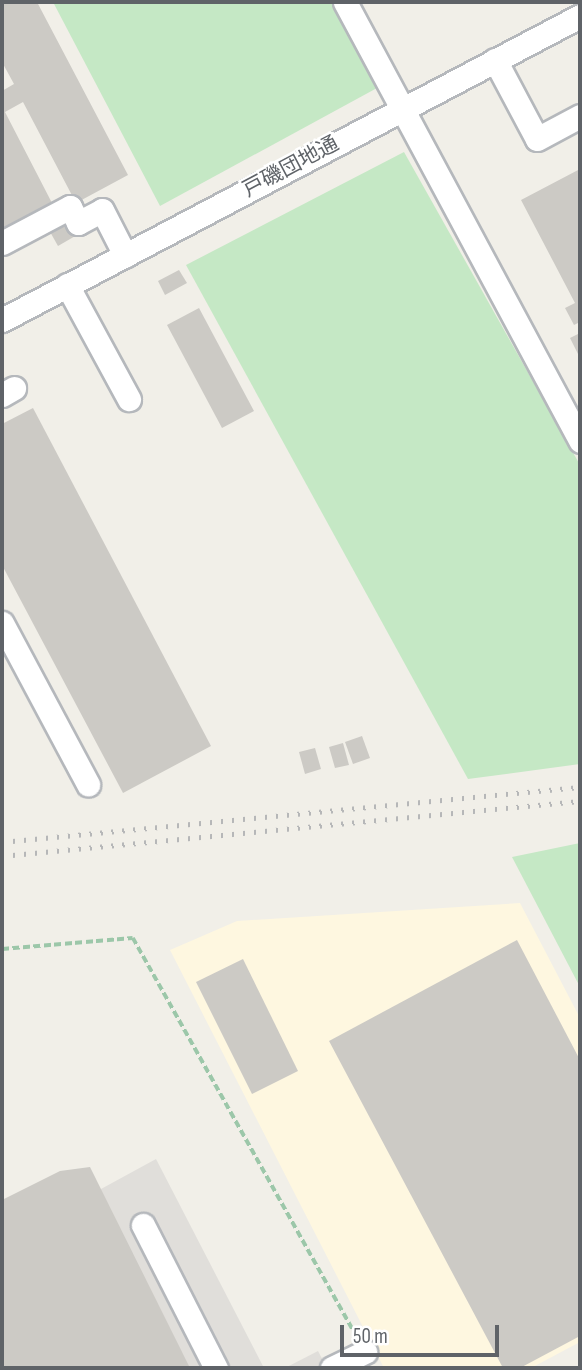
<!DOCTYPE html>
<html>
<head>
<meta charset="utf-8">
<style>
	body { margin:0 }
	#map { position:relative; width:582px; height:1370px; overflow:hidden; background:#f1efe8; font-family:"Sofia Sans Condensed","Noto Sans JP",sans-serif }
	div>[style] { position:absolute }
	.commercial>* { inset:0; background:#fef7e0 }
	.industrial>* { inset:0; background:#e0deda }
	.green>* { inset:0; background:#c5e8c5 }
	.building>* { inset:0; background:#cccac5 }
	.path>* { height:3.5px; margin-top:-1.75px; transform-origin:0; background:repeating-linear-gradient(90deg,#9cc7a9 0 7px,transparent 0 10.5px) }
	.roads { filter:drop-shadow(2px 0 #b5b8bc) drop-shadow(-2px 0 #b5b8bc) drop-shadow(0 2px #b5b8bc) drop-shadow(0 -2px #b5b8bc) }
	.minor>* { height:23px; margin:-11.5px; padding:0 11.5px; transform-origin:11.5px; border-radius:11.5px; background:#fff }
	.rail>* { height:5px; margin-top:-2.5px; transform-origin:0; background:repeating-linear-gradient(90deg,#b6b7b8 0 2px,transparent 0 11px) }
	span { translate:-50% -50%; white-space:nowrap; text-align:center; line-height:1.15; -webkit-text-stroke:5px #fff; paint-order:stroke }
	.street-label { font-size:21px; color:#5f6368 }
	.frame { position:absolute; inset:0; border:4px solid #5f6368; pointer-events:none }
	.scale { position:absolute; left:340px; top:1325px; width:159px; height:32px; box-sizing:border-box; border:4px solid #5f6368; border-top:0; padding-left:9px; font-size:21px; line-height:24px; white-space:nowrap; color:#5f6368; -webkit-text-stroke:5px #fff; paint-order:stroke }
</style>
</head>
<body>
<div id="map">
	<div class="commercial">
		<div style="clip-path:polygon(520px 903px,580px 1018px,580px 1342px,531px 1368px,384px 1368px,170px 950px,237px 921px)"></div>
	</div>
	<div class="industrial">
		<div style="clip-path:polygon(156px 1159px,264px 1368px,2px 1368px,2px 1243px)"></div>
		<div style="clip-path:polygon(318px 1351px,327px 1368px,285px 1368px)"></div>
	</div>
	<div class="green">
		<div style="clip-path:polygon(53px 2px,333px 2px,377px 88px,160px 206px)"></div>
		<div style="clip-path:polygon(404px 152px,580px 465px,580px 764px,468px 779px,186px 265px)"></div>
		<div style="clip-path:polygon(580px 843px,580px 987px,512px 857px)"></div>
	</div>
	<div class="building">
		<div style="clip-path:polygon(2px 2px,37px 2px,128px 175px,76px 203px,23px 102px,5px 112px,52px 203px,2px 229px,2px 91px,14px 84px,2px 62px)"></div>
		<div style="clip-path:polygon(580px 169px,580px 322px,574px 325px,565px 308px,575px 303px,521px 200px)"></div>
		<div style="clip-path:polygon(67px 219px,77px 235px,58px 246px,49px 230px)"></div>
		<div style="clip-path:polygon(179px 270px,187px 283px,165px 295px,158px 281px)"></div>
		<div style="clip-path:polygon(199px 308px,254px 411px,222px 428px,167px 325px)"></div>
		<div style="clip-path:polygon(580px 333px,580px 358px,570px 338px)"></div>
		<div style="clip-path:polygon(33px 408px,211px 746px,123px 793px,2px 565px,2px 424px)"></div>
		<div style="clip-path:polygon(362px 736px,370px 758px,353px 764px,345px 742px)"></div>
		<div style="clip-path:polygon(343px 743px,349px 765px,335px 768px,329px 747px)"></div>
		<div style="clip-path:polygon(315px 748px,321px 769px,305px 774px,299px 752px)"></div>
		<div style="clip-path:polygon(517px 940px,580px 1060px,580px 1336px,520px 1368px,503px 1368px,329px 1041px)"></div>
		<div style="clip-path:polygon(243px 959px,298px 1071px,252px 1094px,196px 982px)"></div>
		<div style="clip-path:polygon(90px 1167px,190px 1368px,2px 1368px,2px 1200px,60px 1171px)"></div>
	</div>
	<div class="path">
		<div style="left:2px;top:949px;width:131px;rotate:-4.8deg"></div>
		<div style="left:133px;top:938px;width:454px;rotate:60.7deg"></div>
	</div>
	<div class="roads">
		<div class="minor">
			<div style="left:345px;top:2px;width:498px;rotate:61.8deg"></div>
			<div style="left:495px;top:60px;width:89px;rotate:62deg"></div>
			<div style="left:537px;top:139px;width:49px;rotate:-28.1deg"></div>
			<div style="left:2px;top:243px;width:77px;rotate:-27.9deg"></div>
			<div style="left:70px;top:207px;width:18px;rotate:63deg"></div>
			<div style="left:78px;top:223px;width:27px;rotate:-28deg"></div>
			<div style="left:102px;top:210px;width:51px;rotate:62.9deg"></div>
			<div style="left:67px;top:285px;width:130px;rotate:61.5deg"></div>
			<div style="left:2px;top:320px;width:653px;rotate:-27.74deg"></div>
			<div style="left:2px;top:395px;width:14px;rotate:-30deg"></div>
			<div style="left:2px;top:623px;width:183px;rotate:61.9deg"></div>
			<div style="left:143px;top:1225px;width:161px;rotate:63deg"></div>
			<div style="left:332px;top:1368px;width:37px;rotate:-26deg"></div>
		</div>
	</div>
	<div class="rail">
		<div style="left:2px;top:842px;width:581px;rotate:-5.44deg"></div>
		<div style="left:2px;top:856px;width:581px;rotate:-5.44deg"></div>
	</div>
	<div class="street-label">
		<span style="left:291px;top:167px;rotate:-28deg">戸磯団地通</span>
	</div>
	<div class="frame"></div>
	<div class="scale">50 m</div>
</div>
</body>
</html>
